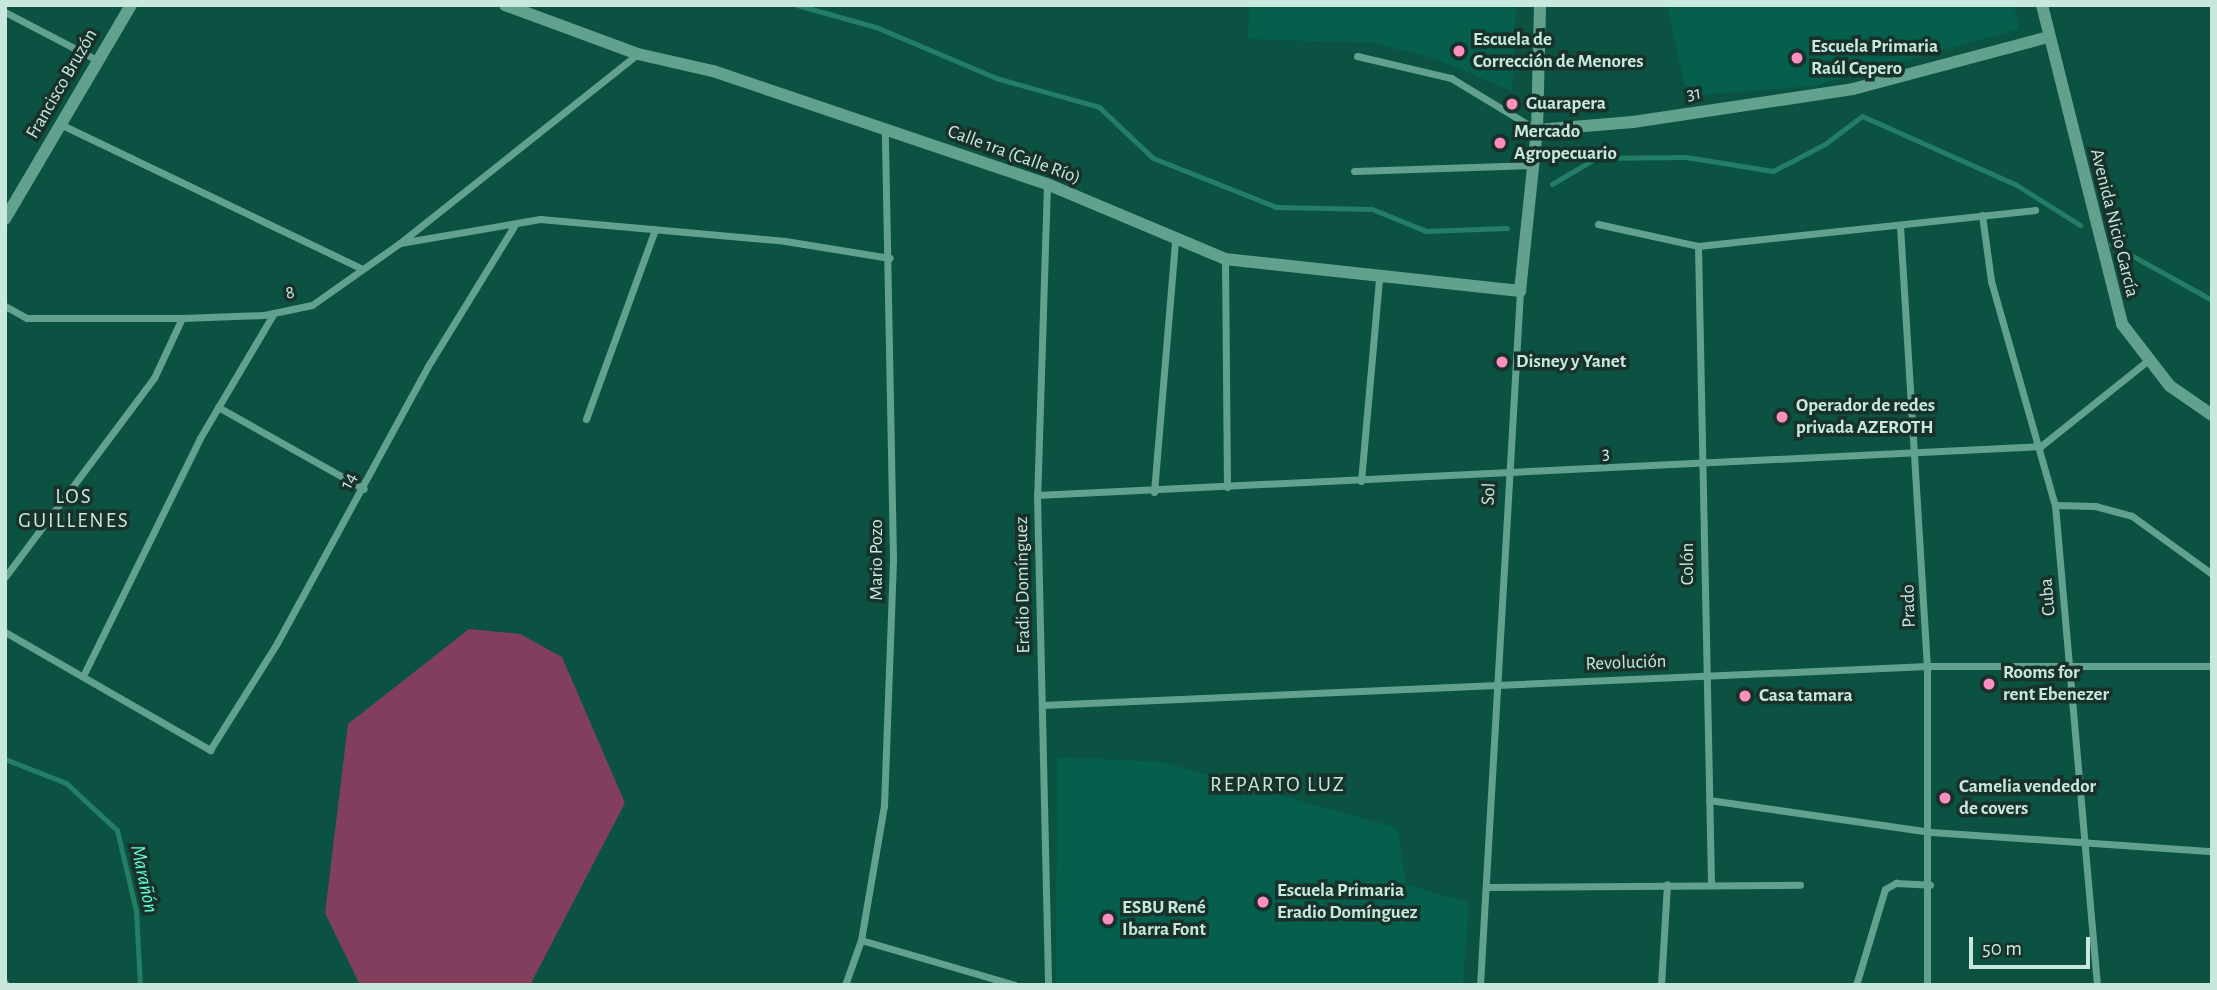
<!DOCTYPE html>
<html>
<head>
<meta charset="utf-8">
<style>
	body { margin:0 }
	#map { position:relative; width:2217px; height:990px; overflow:hidden; background:#0b5242; font-family:"Alegreya Sans",sans-serif }
	div>[style] { position:absolute }
	.built>* { inset:0; background:#065f4d }
	.green>* { inset:0; background:#813e5d }
	.stream>* { height:5px; margin:-2.5px; padding:0 2.5px; transform-origin:2.5px; border-radius:2.5px; background:#237d67 }
	.minor>* { height:7px; margin:-3.5px; padding:0 3.5px; transform-origin:3.5px; border-radius:3.5px; background:#62a18e }
	.tertiary>* { height:12px; margin:-6px; padding:0 6px; transform-origin:6px; border-radius:6px; background:#62a18e }
	.dots>* { width:19px; height:19px; translate:-50% -50%; box-sizing:border-box; border:4px solid #18322b; border-radius:50% }
	span { translate:-50% -50%; white-space:nowrap; text-align:center; line-height:1.15; -webkit-text-stroke:7px #18322b; paint-order:stroke }
	.poi-label { font-size:19px; color:#c8e7dd; font-weight:700 }
	.left { translate:0 -50%; text-align:left }
	.street-label { font-size:19px; color:#c8e7dd }
	.neighbourhood-label { font-size:21px; color:#c8e7dd; letter-spacing:2px }
	.water-label { font-size:21px; color:#62ffd7; font-style:italic }
	.frame { position:absolute; inset:0; border:7px solid #c8e7dd; pointer-events:none }
	.scale { position:absolute; left:1969px; top:937px; width:121px; height:32px; box-sizing:border-box; border:4px solid #c8e7dd; border-top:0; padding-left:9px; font-size:21px; line-height:24px; white-space:nowrap; color:#c8e7dd; -webkit-text-stroke:5px #18322b; paint-order:stroke }
</style>
</head>
<body>
<div id="map">
	<div class="built">
		<div style="clip-path:polygon(1249px 5px,1516px 5px,1512px 91px,1436px 59px,1373px 43px,1248px 39px)"></div>
		<div style="clip-path:polygon(1667px 5px,2014px 5px,2019px 29px,1814px 86px,1687px 96px)"></div>
		<div style="clip-path:polygon(1057px 757px,1162px 762px,1397px 828px,1406px 884px,1469px 903px,1463px 985px,1056px 984px)"></div>
	</div>
	<div class="green">
		<div style="clip-path:polygon(469px 629px,520px 634px,562px 657px,625px 803px,530px 985px,360px 985px,325px 913px,348px 724px)"></div>
	</div>
	<div class="stream">
		<div style="left:797px;top:5px;width:82px;rotate:15.6deg"></div>
		<div style="left:876px;top:27px;width:130px;rotate:23deg"></div>
		<div style="left:996px;top:78px;width:107px;rotate:15.7deg"></div>
		<div style="left:1099px;top:107px;width:74px;rotate:43.4deg"></div>
		<div style="left:1153px;top:158px;width:132px;rotate:21.7deg"></div>
		<div style="left:1276px;top:207px;width:96px;rotate:1.2deg"></div>
		<div style="left:1372px;top:209px;width:58px;rotate:22.2deg"></div>
		<div style="left:1426px;top:231px;width:81px;rotate:-2.1deg"></div>
		<div style="left:1552px;top:184px;width:51px;rotate:-30.6deg"></div>
		<div style="left:1596px;top:158px;width:90px;rotate:-0.6deg"></div>
		<div style="left:1686px;top:157px;width:88px;rotate:9.1deg"></div>
		<div style="left:1773px;top:171px;width:59px;rotate:-27.4deg"></div>
		<div style="left:1825px;top:144px;width:46px;rotate:-37.1deg"></div>
		<div style="left:1862px;top:116px;width:167px;rotate:24deg"></div>
		<div style="left:2015px;top:184px;width:77px;rotate:32.2deg"></div>
		<div style="left:2111px;top:244px;width:115px;rotate:29deg"></div>
		<div style="left:5px;top:759px;width:66px;rotate:21.5deg"></div>
		<div style="left:66px;top:783px;width:69px;rotate:42.7deg"></div>
		<div style="left:117px;top:830px;width:83px;rotate:76.8deg"></div>
		<div style="left:136px;top:911px;width:74px;rotate:86.9deg"></div>
	</div>
	<div class="minor">
		<div style="left:5px;top:12px;width:104px;rotate:27.6deg"></div>
		<div style="left:1357px;top:56px;width:97px;rotate:13.2deg"></div>
		<div style="left:1451px;top:78px;width:100px;rotate:31.2deg"></div>
		<div style="left:62px;top:125px;width:333px;rotate:25.6deg"></div>
		<div style="left:1354px;top:171px;width:179px;rotate:-1.9deg"></div>
		<div style="left:1047px;top:184px;width:311px;rotate:91.8deg"></div>
		<div style="left:1037px;top:495px;width:490px;rotate:88.7deg"></div>
		<div style="left:1982px;top:215px;width:67px;rotate:82.2deg"></div>
		<div style="left:1991px;top:281px;width:233px;rotate:74.1deg"></div>
		<div style="left:2055px;top:505px;width:482px;rotate:85deg"></div>
		<div style="left:1598px;top:224px;width:102px;rotate:12.4deg"></div>
		<div style="left:1698px;top:246px;width:339px;rotate:-6.1deg"></div>
		<div style="left:1900px;top:226px;width:441px;rotate:86.5deg"></div>
		<div style="left:1927px;top:666px;width:319px;rotate:90deg"></div>
		<div style="left:400px;top:243px;width:142px;rotate:-9.7deg"></div>
		<div style="left:540px;top:219px;width:246px;rotate:5.1deg"></div>
		<div style="left:785px;top:241px;width:106px;rotate:9.2deg"></div>
		<div style="left:1698px;top:246px;width:636px;rotate:88.83deg"></div>
		<div style="left:1225px;top:259px;width:228px;rotate:89.5deg"></div>
		<div style="left:5px;top:306px;width:25px;rotate:29deg"></div>
		<div style="left:27px;top:318px;width:155px"></div>
		<div style="left:182px;top:318px;width:82px;rotate:-2.1deg"></div>
		<div style="left:264px;top:315px;width:49px;rotate:-11.8deg"></div>
		<div style="left:312px;top:305px;width:108px;rotate:-35.2deg"></div>
		<div style="left:400px;top:243px;width:304px;rotate:-38.5deg"></div>
		<div style="left:218px;top:407px;width:167px;rotate:29.3deg"></div>
		<div style="left:586px;top:419px;width:202px;rotate:-70deg"></div>
		<div style="left:1361px;top:481px;width:203px;rotate:-84.9deg"></div>
		<div style="left:1154px;top:492px;width:252px;rotate:-85.2deg"></div>
		<div style="left:1037px;top:495px;width:1005px;rotate:-2.79deg"></div>
		<div style="left:2041px;top:446px;width:136px;rotate:-38.7deg"></div>
		<div style="left:2055px;top:505px;width:40px;rotate:1.4deg"></div>
		<div style="left:2095px;top:506px;width:38px;rotate:15deg"></div>
		<div style="left:2132px;top:516px;width:99px;rotate:35.9deg"></div>
		<div style="left:5px;top:577px;width:249px;rotate:-53.2deg"></div>
		<div style="left:154px;top:378px;width:66px;rotate:-65deg"></div>
		<div style="left:5px;top:632px;width:237px;rotate:29.9deg"></div>
		<div style="left:210px;top:750px;width:126px;rotate:-57.9deg"></div>
		<div style="left:277px;top:643px;width:315px;rotate:-61.4deg"></div>
		<div style="left:428px;top:366px;width:164px;rotate:-58.4deg"></div>
		<div style="left:83px;top:676px;width:265px;rotate:-63.8deg"></div>
		<div style="left:200px;top:438px;width:145px;rotate:-59.4deg"></div>
		<div style="left:1042px;top:705px;width:886px;rotate:-2.52deg"></div>
		<div style="left:1927px;top:666px;width:285px"></div>
		<div style="left:1709px;top:800px;width:224px;rotate:8.2deg"></div>
		<div style="left:1931px;top:832px;width:282px;rotate:3.9deg"></div>
		<div style="left:1487px;top:887px;width:313px;rotate:-0.4deg"></div>
		<div style="left:861px;top:940px;width:160px;rotate:16.3deg"></div>
		<div style="left:5px;top:983px;width:2px;rotate:63deg"></div>
		<div style="left:845px;top:985px;width:48px;rotate:-70.4deg"></div>
		<div style="left:861px;top:940px;width:136px;rotate:-80.3deg"></div>
		<div style="left:884px;top:806px;width:248px;rotate:-87.9deg"></div>
		<div style="left:893px;top:558px;width:428px;rotate:-91.1deg"></div>
		<div style="left:1480px;top:985px;width:695px;rotate:-86.7deg"></div>
		<div style="left:1661px;top:985px;width:101px;rotate:-86.6deg"></div>
		<div style="left:1856px;top:985px;width:100px;rotate:-73.2deg"></div>
		<div style="left:1885px;top:889px;width:13px;rotate:-29deg"></div>
		<div style="left:1896px;top:883px;width:34px;rotate:3deg"></div>
	</div>
	<div class="tertiary">
		<div style="left:505px;top:5px;width:142px;rotate:20.2deg"></div>
		<div style="left:638px;top:54px;width:77px;rotate:12.8deg"></div>
		<div style="left:713px;top:71px;width:353px;rotate:18.7deg"></div>
		<div style="left:1047px;top:184px;width:193px;rotate:22.8deg"></div>
		<div style="left:1225px;top:259px;width:297px;rotate:6.2deg"></div>
		<div style="left:1520px;top:291px;width:162px;rotate:-84deg"></div>
		<div style="left:1537px;top:130px;width:125px;rotate:-88.6deg"></div>
		<div style="left:2042px;top:5px;width:329px;rotate:75.9deg"></div>
		<div style="left:2122px;top:324px;width:78px;rotate:52.3deg"></div>
		<div style="left:2170px;top:386px;width:51px;rotate:34.6deg"></div>
		<div style="left:1537px;top:130px;width:96px;rotate:-4.8deg"></div>
		<div style="left:1633px;top:122px;width:222px;rotate:-8.5deg"></div>
		<div style="left:1853px;top:89px;width:202px;rotate:-14.9deg"></div>
		<div style="left:5px;top:219px;width:248px;rotate:-59.5deg"></div>
	</div>
	<div class="dots">
		<div style="left:1459px;top:51px;background:#fd8ebf"></div>
		<div style="left:1797px;top:58px;background:#fd8ebf"></div>
		<div style="left:1512px;top:104px;background:#fd8ebf"></div>
		<div style="left:1500px;top:143px;background:#fd8ebf"></div>
		<div style="left:1502px;top:362px;background:#fd8ebf"></div>
		<div style="left:1782px;top:417px;background:#fd8ebf"></div>
		<div style="left:1989px;top:684px;background:#fd8ebf"></div>
		<div style="left:1745px;top:696px;background:#fd8ebf"></div>
		<div style="left:1945px;top:798px;background:#fd8ebf"></div>
		<div style="left:1263px;top:902px;background:#fd8ebf"></div>
		<div style="left:1108px;top:919px;background:#fd8ebf"></div>
	</div>
	<div class="poi-label">
		<span class="left" style="left:1473px;top:51px">Escuela de<br>Corrección de Menores</span>
		<span class="left" style="left:1811px;top:58px">Escuela Primaria<br>Raúl Cepero</span>
		<span class="left" style="left:1526px;top:104px">Guarapera</span>
		<span class="left" style="left:1514px;top:143px">Mercado<br>Agropecuario</span>
		<span class="left" style="left:1516px;top:362px">Disney y Yanet</span>
		<span class="left" style="left:1796px;top:417px">Operador de redes<br>privada AZEROTH</span>
		<span class="left" style="left:2003px;top:684px">Rooms for<br>rent Ebenezer</span>
		<span class="left" style="left:1759px;top:696px">Casa tamara</span>
		<span class="left" style="left:1959px;top:798px">Camelia vendedor<br>de covers</span>
		<span class="left" style="left:1277px;top:902px">Escuela Primaria<br>Eradio Domínguez</span>
		<span class="left" style="left:1122px;top:919px">ESBU René<br>Ibarra Font</span>
	</div>
	<div class="street-label">
		<span style="left:62px;top:84px;rotate:-60deg">Francisco Bruzón</span>
		<span style="left:1694px;top:94px;rotate:-8deg">31</span>
		<span style="left:1014px;top:155px;rotate:20deg">Calle 1ra (Calle Río)</span>
		<span style="left:2114px;top:223px;rotate:76deg">Avenida Nicio García</span>
		<span style="left:290px;top:293px;rotate:-12deg">8</span>
		<span style="left:1606px;top:454px;rotate:-3deg">3</span>
		<span style="left:349px;top:481px;rotate:-62deg">14</span>
		<span style="left:1489px;top:494px;rotate:-87deg">Sol</span>
		<span style="left:877px;top:560px;rotate:-90deg">Mario Pozo</span>
		<span style="left:1688px;top:564px;rotate:-90deg">Colón</span>
		<span style="left:1023px;top:585px;rotate:-91deg">Eradio Domínguez</span>
		<span style="left:2048px;top:597px;rotate:-95deg">Cuba</span>
		<span style="left:1909px;top:606px;rotate:-92deg">Prado</span>
		<span style="left:1626px;top:663px;rotate:-2deg">Revolución</span>
	</div>
	<div class="neighbourhood-label">
		<span style="left:74px;top:509px">LOS<br>GUILLENES</span>
		<span style="left:1278px;top:785px">REPARTO LUZ</span>
	</div>
	<div class="water-label">
		<span style="left:144px;top:879px;rotate:78deg">Marañón</span>
	</div>
	<div class="frame"></div>
	<div class="scale">50 m</div>
</div>
</body>
</html>
